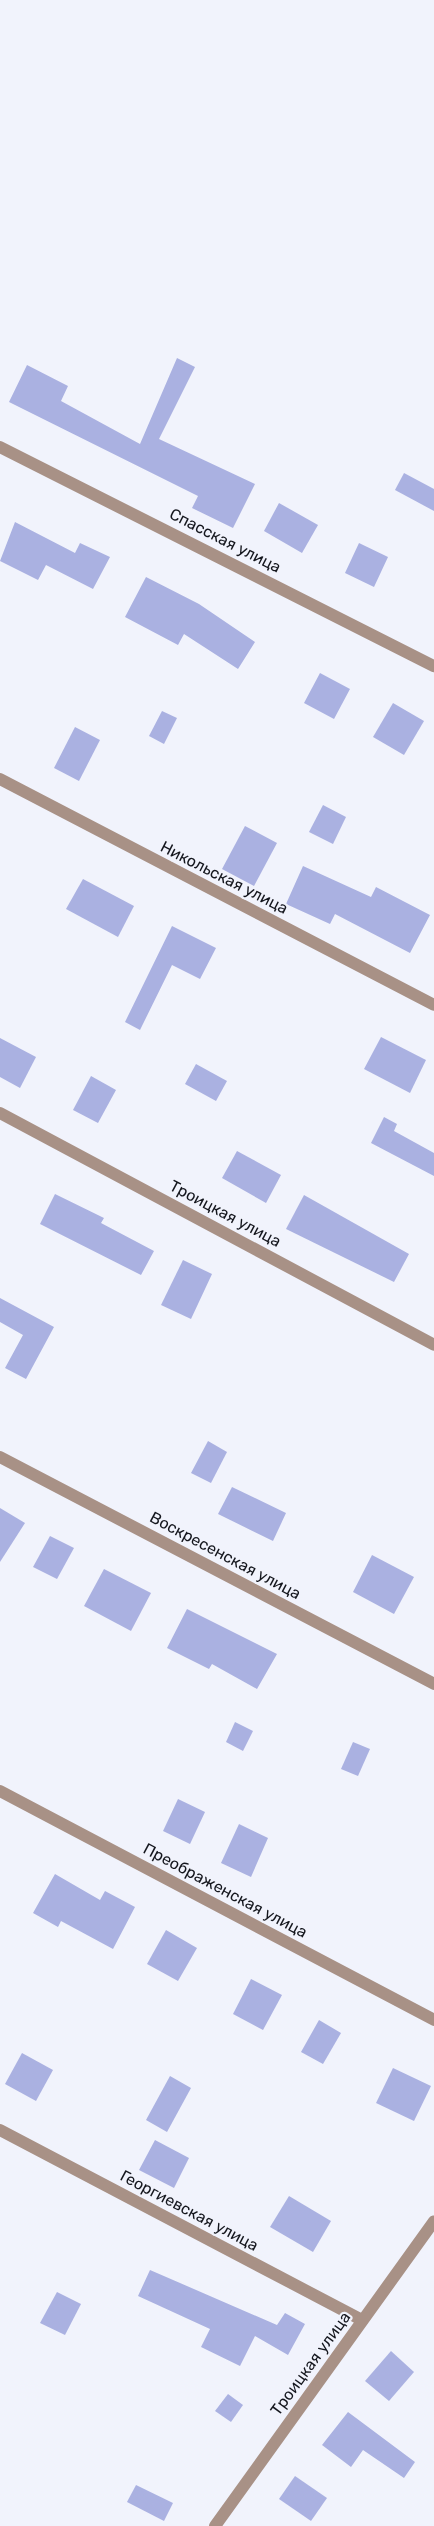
<!DOCTYPE html>
<html>
<head>
<meta charset="utf-8">
<style>
	body { margin:0 }
	#map { position:relative; width:434px; height:2526px; overflow:hidden; background:#f1f3fc; font-family:Rubik,sans-serif }
	div>[style] { position:absolute }
	.building>* { inset:0; background:#aab1e1 }
	.minor>* { height:12px; margin:-6px; padding:0 6px; transform-origin:6px; border-radius:6px; background:#a89186 }
	span { translate:-50% -50%; white-space:nowrap; text-align:center; line-height:1.15; -webkit-text-stroke:4.5px #f1f3fc; paint-order:stroke }
	.street-label { font-size:16px; color:#14161d }
</style>
</head>
<body>
<div id="map">
	<div class="building">
		<div style="clip-path:polygon(177px 358px,195px 367px,159px 439px,255px 484px,233px 528px,192px 508px,198px 496px,9px 402px,27px 365px,68px 386px,61px 401px,140px 444px)"></div>
		<div style="clip-path:polygon(404px 473px,434px 489px,434px 511px,395px 490px)"></div>
		<div style="clip-path:polygon(279px 503px,318px 525px,302px 553px,264px 531px)"></div>
		<div style="clip-path:polygon(15px 522px,75px 553px,80px 543px,110px 557px,93px 589px,46px 565px,38px 580px,0 561px)"></div>
		<div style="clip-path:polygon(359px 543px,388px 557px,374px 587px,345px 573px)"></div>
		<div style="clip-path:polygon(146px 577px,199px 604px,255px 642px,238px 669px,184px 634px,178px 645px,125px 617px)"></div>
		<div style="clip-path:polygon(320px 673px,350px 689px,334px 719px,304px 703px)"></div>
		<div style="clip-path:polygon(393px 703px,424px 721px,404px 755px,373px 737px)"></div>
		<div style="clip-path:polygon(162px 711px,177px 718px,164px 744px,149px 736px)"></div>
		<div style="clip-path:polygon(75px 727px,100px 740px,79px 781px,54px 768px)"></div>
		<div style="clip-path:polygon(323px 805px,346px 817px,333px 844px,309px 832px)"></div>
		<div style="clip-path:polygon(245px 826px,277px 843px,254px 886px,222px 869px)"></div>
		<div style="clip-path:polygon(303px 866px,371px 897px,376px 887px,430px 915px,410px 953px,335px 914px,330px 924px,286px 904px)"></div>
		<div style="clip-path:polygon(83px 879px,134px 906px,118px 937px,66px 909px)"></div>
		<div style="clip-path:polygon(172px 926px,216px 948px,200px 979px,172px 965px,140px 1030px,125px 1022px)"></div>
		<div style="clip-path:polygon(381px 1037px,426px 1060px,410px 1093px,364px 1069px)"></div>
		<div style="clip-path:polygon(0 1038px,36px 1057px,20px 1088px,0 1077px)"></div>
		<div style="clip-path:polygon(196px 1064px,227px 1081px,216px 1101px,185px 1084px)"></div>
		<div style="clip-path:polygon(91px 1076px,116px 1090px,98px 1123px,73px 1110px)"></div>
		<div style="clip-path:polygon(384px 1117px,397px 1124px,394px 1131px,434px 1153px,434px 1176px,371px 1143px)"></div>
		<div style="clip-path:polygon(237px 1151px,281px 1175px,266px 1203px,222px 1178px)"></div>
		<div style="clip-path:polygon(55px 1194px,104px 1218px,101px 1223px,154px 1251px,141px 1275px,40px 1224px)"></div>
		<div style="clip-path:polygon(304px 1195px,409px 1254px,394px 1282px,286px 1229px)"></div>
		<div style="clip-path:polygon(183px 1260px,212px 1274px,191px 1319px,161px 1305px)"></div>
		<div style="clip-path:polygon(0 1298px,54px 1327px,26px 1379px,5px 1368px,23px 1335px,0 1322px)"></div>
		<div style="clip-path:polygon(208px 1441px,227px 1452px,211px 1483px,191px 1473px)"></div>
		<div style="clip-path:polygon(232px 1487px,286px 1513px,273px 1541px,218px 1514px)"></div>
		<div style="clip-path:polygon(0 1508px,25px 1523px,0 1562px)"></div>
		<div style="clip-path:polygon(50px 1536px,74px 1548px,57px 1579px,33px 1567px)"></div>
		<div style="clip-path:polygon(372px 1555px,414px 1577px,394px 1614px,353px 1592px)"></div>
		<div style="clip-path:polygon(104px 1569px,151px 1593px,131px 1631px,84px 1606px)"></div>
		<div style="clip-path:polygon(187px 1609px,277px 1654px,257px 1689px,212px 1664px,209px 1669px,167px 1648px)"></div>
		<div style="clip-path:polygon(235px 1722px,253px 1731px,243px 1751px,226px 1742px)"></div>
		<div style="clip-path:polygon(353px 1742px,370px 1749px,358px 1776px,341px 1769px)"></div>
		<div style="clip-path:polygon(178px 1799px,205px 1812px,190px 1844px,163px 1831px)"></div>
		<div style="clip-path:polygon(239px 1824px,268px 1838px,251px 1877px,221px 1863px)"></div>
		<div style="clip-path:polygon(55px 1874px,100px 1900px,105px 1891px,135px 1907px,113px 1949px,61px 1921px,58px 1927px,33px 1913px)"></div>
		<div style="clip-path:polygon(166px 1930px,197px 1948px,178px 1981px,147px 1964px)"></div>
		<div style="clip-path:polygon(251px 1979px,282px 1995px,263px 2030px,233px 2014px)"></div>
		<div style="clip-path:polygon(319px 2020px,341px 2033px,323px 2064px,301px 2052px)"></div>
		<div style="clip-path:polygon(22px 2053px,53px 2070px,36px 2101px,5px 2084px)"></div>
		<div style="clip-path:polygon(393px 2068px,431px 2086px,414px 2121px,376px 2103px)"></div>
		<div style="clip-path:polygon(170px 2076px,191px 2088px,167px 2132px,146px 2120px)"></div>
		<div style="clip-path:polygon(155px 2140px,189px 2158px,174px 2188px,139px 2170px)"></div>
		<div style="clip-path:polygon(289px 2196px,331px 2221px,313px 2252px,270px 2227px)"></div>
		<div style="clip-path:polygon(150px 2270px,277px 2325px,285px 2313px,305px 2324px,288px 2355px,255px 2336px,240px 2366px,201px 2347px,210px 2329px,138px 2296px)"></div>
		<div style="clip-path:polygon(57px 2292px,81px 2304px,65px 2335px,40px 2323px)"></div>
		<div style="clip-path:polygon(391px 2351px,414px 2372px,389px 2401px,365px 2381px)"></div>
		<div style="clip-path:polygon(228px 2394px,243px 2405px,231px 2422px,215px 2411px)"></div>
		<div style="clip-path:polygon(348px 2412px,415px 2462px,404px 2478px,363px 2450px,351px 2467px,322px 2445px)"></div>
		<div style="clip-path:polygon(295px 2476px,327px 2498px,311px 2521px,279px 2499px)"></div>
		<div style="clip-path:polygon(136px 2485px,173px 2503px,164px 2521px,127px 2502px)"></div>
	</div>
	<div class="minor">
		<div style="left:0;top:447px;width:486px;rotate:26.8deg"></div>
		<div style="left:0;top:779px;width:489px;rotate:27.5deg"></div>
		<div style="left:0;top:1113px;width:492px;rotate:28.1deg"></div>
		<div style="left:0;top:1457px;width:490px;rotate:27.6deg"></div>
		<div style="left:0;top:1791px;width:491px;rotate:27.8deg"></div>
		<div style="left:0;top:2130px;width:409px;rotate:27.7deg"></div>
		<div style="left:215px;top:2526px;width:375px;rotate:-54.3deg"></div>
	</div>
	<div class="street-label">
		<span style="left:225px;top:541px;rotate:27deg">Спасская улица</span>
		<span style="left:224px;top:878px;rotate:27deg">Никольская улица</span>
		<span style="left:225px;top:1214px;rotate:28deg">Троицкая улица</span>
		<span style="left:225px;top:1556px;rotate:28deg">Воскресенская улица</span>
		<span style="left:225px;top:1891px;rotate:28deg">Преображенская улица</span>
		<span style="left:189px;top:2211px;rotate:28deg">Георгиевская улица</span>
		<span style="left:311px;top:2364px;rotate:-54deg">Троицкая улица</span>
	</div>
</div>
</body>
</html>
